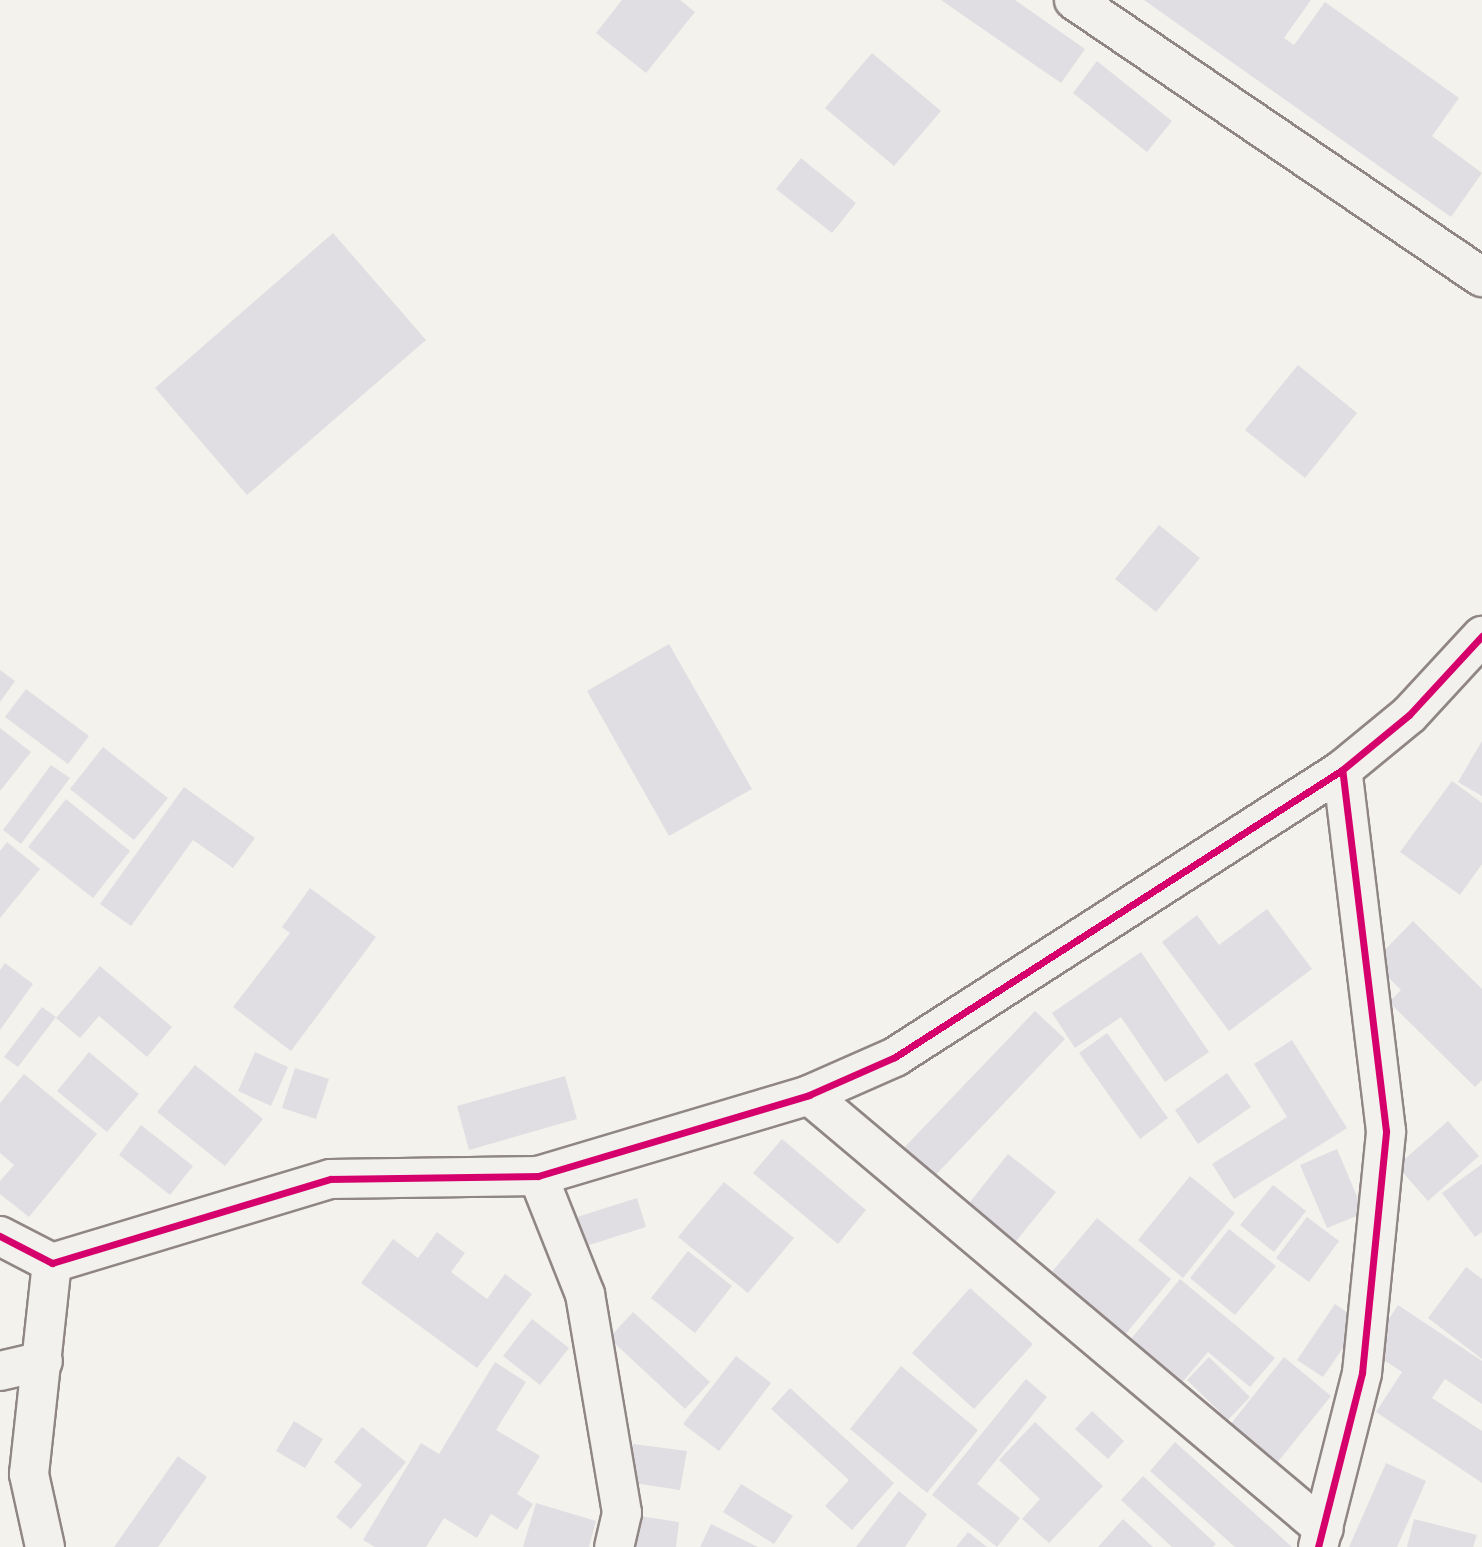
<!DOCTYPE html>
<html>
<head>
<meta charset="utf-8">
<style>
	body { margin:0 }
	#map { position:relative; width:1482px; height:1547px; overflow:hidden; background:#f4f2ec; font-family:Caveat,sans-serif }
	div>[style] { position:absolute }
	.building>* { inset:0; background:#e1dee3 }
	.roads { filter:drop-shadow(2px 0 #8f8685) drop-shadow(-2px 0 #8f8685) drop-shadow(0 2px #8f8685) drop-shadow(0 -2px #8f8685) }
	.minor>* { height:38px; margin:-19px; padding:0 19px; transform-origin:19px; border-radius:19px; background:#f2f1ed }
	.cycleway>* { height:7px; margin:-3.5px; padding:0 3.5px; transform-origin:3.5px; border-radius:3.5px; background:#d6006c }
	span { translate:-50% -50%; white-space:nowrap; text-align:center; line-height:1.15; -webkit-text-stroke:5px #f7f3e8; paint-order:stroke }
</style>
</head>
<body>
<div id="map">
	<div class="building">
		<div style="clip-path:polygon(622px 0,680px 0,695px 12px,646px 73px,596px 33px)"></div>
		<div style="clip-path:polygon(941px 0,1015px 0,1085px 49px,1061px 83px)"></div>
		<div style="clip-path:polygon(1144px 0,1311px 0,1284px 38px,1294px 45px,1325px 2px,1459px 98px,1432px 136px,1482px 173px,1451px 217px)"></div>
		<div style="clip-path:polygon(872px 53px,941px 111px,894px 166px,825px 108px)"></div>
		<div style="clip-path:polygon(1097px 61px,1172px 121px,1147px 152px,1073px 93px)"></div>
		<div style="clip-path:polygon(801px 158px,856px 203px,832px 233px,776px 189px)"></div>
		<div style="clip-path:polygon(333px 233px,426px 340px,247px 495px,155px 388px)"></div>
		<div style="clip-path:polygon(1298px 365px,1357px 413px,1305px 478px,1245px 430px)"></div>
		<div style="clip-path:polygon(1159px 525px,1200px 558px,1156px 612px,1115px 579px)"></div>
		<div style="clip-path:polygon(669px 644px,752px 789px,669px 836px,587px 691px)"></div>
		<div style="clip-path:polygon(0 670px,15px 681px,0 702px)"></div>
		<div style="clip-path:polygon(26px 689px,89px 736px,68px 764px,5px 717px)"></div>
		<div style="clip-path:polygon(0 728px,31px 752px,0 791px)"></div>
		<div style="clip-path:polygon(1482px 741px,1482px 796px,1458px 782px)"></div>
		<div style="clip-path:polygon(103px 747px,168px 798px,134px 840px,70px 789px)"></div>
		<div style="clip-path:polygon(51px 765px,70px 778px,21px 844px,3px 830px)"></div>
		<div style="clip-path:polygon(1452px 781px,1482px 803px,1482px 864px,1460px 895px,1400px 852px)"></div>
		<div style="clip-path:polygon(184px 787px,255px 838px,233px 868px,193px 840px,131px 926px,100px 904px)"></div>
		<div style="clip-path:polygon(66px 799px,130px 851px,93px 898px,28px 847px)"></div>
		<div style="clip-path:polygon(7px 842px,40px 869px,0 918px,0 851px)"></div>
		<div style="clip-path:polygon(310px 888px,376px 937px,291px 1051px,233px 1007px,290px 933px,282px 927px)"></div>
		<div style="clip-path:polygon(1267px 909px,1312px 969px,1229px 1031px,1162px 942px,1197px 915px,1219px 945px)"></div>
		<div style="clip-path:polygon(1413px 921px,1482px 989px,1482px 1080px,1475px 1087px,1389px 1002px,1401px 990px,1373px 962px)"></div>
		<div style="clip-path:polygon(1141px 952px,1209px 1052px,1165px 1082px,1121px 1017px,1075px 1048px,1052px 1013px)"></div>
		<div style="clip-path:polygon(5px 963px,33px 984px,0 1030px,0 970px)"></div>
		<div style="clip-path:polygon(100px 966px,172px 1027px,147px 1057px,99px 1016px,80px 1038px,56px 1018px)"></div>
		<div style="clip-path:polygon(42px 1007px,56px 1017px,18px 1067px,4px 1057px)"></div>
		<div style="clip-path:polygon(1035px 1011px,1065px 1039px,928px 1183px,898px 1154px)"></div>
		<div style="clip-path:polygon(1107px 1033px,1168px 1118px,1140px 1139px,1079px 1053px)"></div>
		<div style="clip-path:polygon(1292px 1040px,1347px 1128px,1234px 1199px,1212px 1164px,1287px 1117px,1254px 1064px)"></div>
		<div style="clip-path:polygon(89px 1052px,139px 1094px,107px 1132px,57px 1091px)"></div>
		<div style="clip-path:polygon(255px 1052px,288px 1067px,271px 1106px,238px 1091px)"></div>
		<div style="clip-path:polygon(195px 1065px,263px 1119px,225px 1166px,157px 1112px)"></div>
		<div style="clip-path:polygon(295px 1068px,329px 1079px,316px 1119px,282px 1108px)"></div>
		<div style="clip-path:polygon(1227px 1073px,1251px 1107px,1198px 1144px,1175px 1110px)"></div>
		<div style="clip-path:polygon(24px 1074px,97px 1134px,29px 1217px,0 1194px,0 1181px,14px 1165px,0 1153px,0 1103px)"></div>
		<div style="clip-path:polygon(565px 1076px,577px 1119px,469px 1150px,457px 1106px)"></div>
		<div style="clip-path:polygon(1448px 1121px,1479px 1156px,1428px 1201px,1397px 1166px)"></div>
		<div style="clip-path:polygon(141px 1125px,193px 1166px,170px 1195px,119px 1155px)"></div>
		<div style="clip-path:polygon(782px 1139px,866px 1210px,838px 1244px,753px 1173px)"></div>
		<div style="clip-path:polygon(1337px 1149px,1364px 1213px,1327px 1228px,1300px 1165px)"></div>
		<div style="clip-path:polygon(1008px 1154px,1056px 1192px,1013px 1245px,966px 1207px)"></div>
		<div style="clip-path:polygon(1482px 1164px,1482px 1232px,1475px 1237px,1442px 1193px)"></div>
		<div style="clip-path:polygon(1190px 1176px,1235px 1213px,1183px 1278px,1138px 1240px)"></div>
		<div style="clip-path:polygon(724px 1182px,794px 1238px,748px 1293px,678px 1237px)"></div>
		<div style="clip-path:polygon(1273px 1185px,1306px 1211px,1274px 1252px,1240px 1225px)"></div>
		<div style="clip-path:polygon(637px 1198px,646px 1227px,586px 1246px,577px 1217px)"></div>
		<div style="clip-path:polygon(1307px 1217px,1339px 1241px,1309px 1282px,1276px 1258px)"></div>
		<div style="clip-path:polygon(1097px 1218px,1171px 1279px,1119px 1342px,1045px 1280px)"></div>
		<div style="clip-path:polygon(1229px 1229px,1276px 1266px,1235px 1315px,1190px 1278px)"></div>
		<div style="clip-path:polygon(437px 1232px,465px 1253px,451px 1272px,487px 1299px,505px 1274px,532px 1294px,477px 1368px,361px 1283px,393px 1239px,418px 1258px)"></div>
		<div style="clip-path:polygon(688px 1251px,732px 1286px,695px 1333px,651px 1298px)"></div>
		<div style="clip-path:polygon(1466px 1267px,1482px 1279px,1482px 1359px,1428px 1318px)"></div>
		<div style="clip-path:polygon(1180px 1279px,1275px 1358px,1250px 1387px,1208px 1352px,1179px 1386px,1127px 1344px)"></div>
		<div style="clip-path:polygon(970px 1288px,1033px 1344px,974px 1409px,912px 1353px)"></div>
		<div style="clip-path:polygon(1335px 1304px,1361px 1322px,1323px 1377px,1297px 1360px)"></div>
		<div style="clip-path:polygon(1398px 1305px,1482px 1361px,1482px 1404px,1445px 1379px,1432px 1398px,1482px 1431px,1482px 1483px,1376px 1412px,1402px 1372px,1369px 1350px)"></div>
		<div style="clip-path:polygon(633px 1312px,710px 1382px,685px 1409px,609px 1338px)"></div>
		<div style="clip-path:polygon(532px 1319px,569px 1348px,540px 1385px,503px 1356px)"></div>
		<div style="clip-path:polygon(736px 1356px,771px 1383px,719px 1451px,683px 1424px)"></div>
		<div style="clip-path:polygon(1209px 1357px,1250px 1397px,1228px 1420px,1187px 1380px)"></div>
		<div style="clip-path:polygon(1284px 1357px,1331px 1396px,1277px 1463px,1230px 1425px)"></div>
		<div style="clip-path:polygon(495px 1362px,526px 1382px,496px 1430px,540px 1456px,517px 1494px,533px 1504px,517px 1530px,491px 1514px,477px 1538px,444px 1518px,426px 1547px,375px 1547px,363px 1540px,421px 1443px,439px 1454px)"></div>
		<div style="clip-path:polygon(901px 1366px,978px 1430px,927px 1493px,850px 1429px)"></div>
		<div style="clip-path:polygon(1026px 1379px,1047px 1397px,977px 1484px,1020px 1518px,997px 1547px,932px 1495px)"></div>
		<div style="clip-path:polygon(790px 1388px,894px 1483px,852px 1530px,825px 1506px,849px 1480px,771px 1409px)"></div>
		<div style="clip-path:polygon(1092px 1411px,1124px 1441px,1108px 1459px,1075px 1429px)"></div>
		<div style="clip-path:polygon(294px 1421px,323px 1439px,305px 1468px,276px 1451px)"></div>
		<div style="clip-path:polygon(1035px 1422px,1103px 1486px,1049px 1543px,1022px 1519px,1040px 1499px,999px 1460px)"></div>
		<div style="clip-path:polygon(362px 1427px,406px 1462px,351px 1529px,336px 1517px,362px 1485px,334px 1462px)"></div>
		<div style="clip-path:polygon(1175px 1442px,1292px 1547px,1235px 1547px,1150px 1471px)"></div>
		<div style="clip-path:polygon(633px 1444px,687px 1451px,680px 1490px,627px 1482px)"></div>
		<div style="clip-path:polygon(178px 1456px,207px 1477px,158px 1547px,114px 1547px)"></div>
		<div style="clip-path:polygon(1386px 1463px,1426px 1481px,1397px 1547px,1349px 1547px)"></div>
		<div style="clip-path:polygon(1143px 1476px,1216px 1544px,1213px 1547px,1172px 1547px,1121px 1500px)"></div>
		<div style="clip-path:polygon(741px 1484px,793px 1516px,774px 1544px,723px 1512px)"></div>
		<div style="clip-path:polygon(899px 1491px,927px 1514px,905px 1547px,856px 1547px)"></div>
		<div style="clip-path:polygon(536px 1503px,596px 1521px,589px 1547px,523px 1547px)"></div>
		<div style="clip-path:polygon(633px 1515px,679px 1522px,676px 1547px,629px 1547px)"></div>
		<div style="clip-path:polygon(1123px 1519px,1153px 1547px,1098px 1547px)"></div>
		<div style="clip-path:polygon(1414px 1519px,1477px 1535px,1473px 1547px,1407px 1547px)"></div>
		<div style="clip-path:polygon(711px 1524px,758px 1547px,700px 1547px)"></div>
		<div style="clip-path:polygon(968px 1532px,987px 1547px,956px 1547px)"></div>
	</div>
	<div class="roads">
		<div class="minor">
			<div style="left:1074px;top:0;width:493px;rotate:34.2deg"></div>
			<div style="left:809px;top:1095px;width:673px;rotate:40.12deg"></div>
			<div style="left:538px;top:1176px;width:127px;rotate:68.3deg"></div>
			<div style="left:585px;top:1294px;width:222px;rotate:80.4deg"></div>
			<div style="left:622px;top:1513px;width:35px;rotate:103deg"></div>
			<div style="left:0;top:1236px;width:59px;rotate:27.4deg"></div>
			<div style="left:52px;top:1263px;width:291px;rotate:-16.8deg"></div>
			<div style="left:331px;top:1179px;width:207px;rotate:-0.8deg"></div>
			<div style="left:538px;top:1176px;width:283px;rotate:-16.6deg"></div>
			<div style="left:809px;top:1095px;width:94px;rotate:-23.8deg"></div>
			<div style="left:895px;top:1057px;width:531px;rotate:-32.7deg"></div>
			<div style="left:1342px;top:770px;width:87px;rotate:-39.4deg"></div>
			<div style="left:1409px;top:715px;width:108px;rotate:-47.3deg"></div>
			<div style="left:0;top:1371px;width:44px;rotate:-13.1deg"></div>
			<div style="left:45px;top:1547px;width:75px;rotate:-102.4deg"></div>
			<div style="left:29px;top:1474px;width:212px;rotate:-83.8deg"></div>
			<div style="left:1318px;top:1547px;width:179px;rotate:-75.8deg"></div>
			<div style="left:1362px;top:1373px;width:243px;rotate:-84.3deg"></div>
			<div style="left:1386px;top:1131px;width:364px;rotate:-96.9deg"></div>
		</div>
	</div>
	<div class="cycleway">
		<div style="left:0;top:1236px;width:59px;rotate:27.4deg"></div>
		<div style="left:52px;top:1263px;width:291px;rotate:-16.8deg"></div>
		<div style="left:331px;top:1179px;width:207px;rotate:-0.8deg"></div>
		<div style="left:538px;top:1176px;width:283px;rotate:-16.6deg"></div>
		<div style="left:809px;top:1095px;width:94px;rotate:-23.8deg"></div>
		<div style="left:895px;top:1057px;width:531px;rotate:-32.7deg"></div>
		<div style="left:1342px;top:770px;width:87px;rotate:-39.4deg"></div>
		<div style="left:1409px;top:715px;width:108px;rotate:-47.3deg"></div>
		<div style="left:1318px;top:1547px;width:179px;rotate:-75.8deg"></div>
		<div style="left:1362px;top:1373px;width:243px;rotate:-84.3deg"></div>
		<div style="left:1386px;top:1131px;width:364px;rotate:-96.9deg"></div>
	</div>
</div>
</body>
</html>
